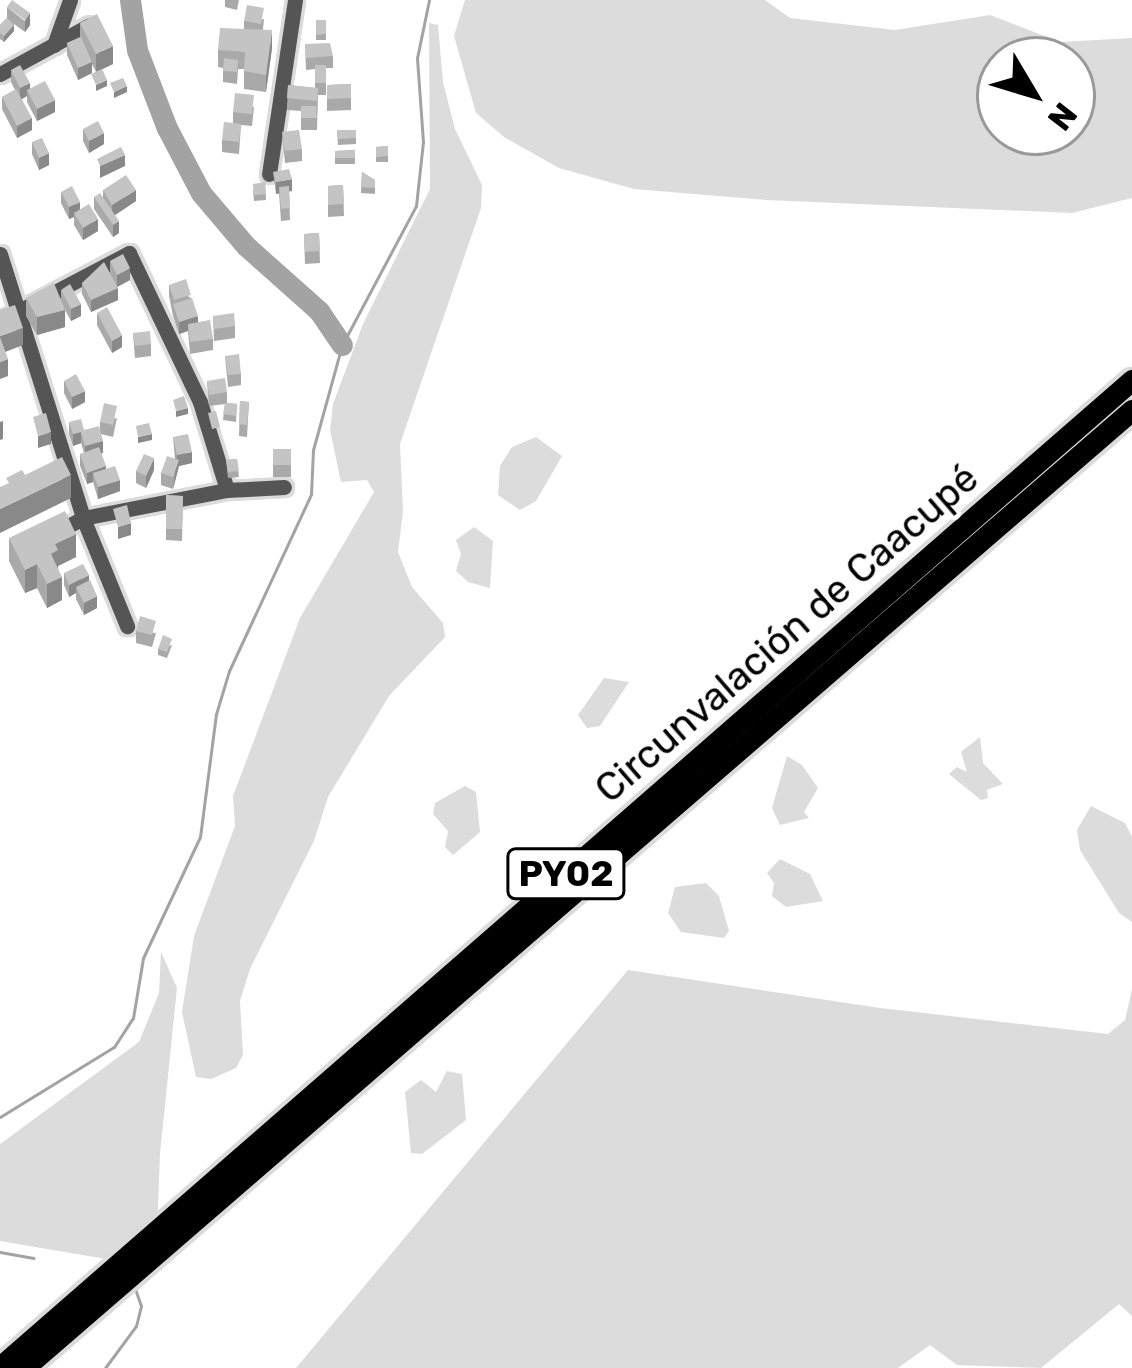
<!DOCTYPE html>
<html>
<head>
<meta charset="utf-8">
<style>
	body { margin:0 }
	#map { position:relative; width:1132px; height:1368px; overflow:hidden; background:#fff; font-family:Rubik,sans-serif }
	div>[style] { position:absolute }
	.green>* { inset:0; background:#dcdcdc }
	.stream>* { height:3px; margin:-1.5px; padding:0 1.5px; transform-origin:1.5px; border-radius:1.5px; background:#a3a3a3 }
	.river>* { height:21px; margin:-10.5px; padding:0 10.5px; transform-origin:10.5px; border-radius:10.5px; background:#a3a3a3 }
	.roads { filter:drop-shadow(3px 0 #dbdbdb) drop-shadow(-3px 0 #dbdbdb) drop-shadow(0 3px #dbdbdb) drop-shadow(0 -3px #dbdbdb) }
	.minor>* { height:15px; margin:-7.5px; padding:0 7.5px; transform-origin:7.5px; border-radius:7.5px; background:#555 }
	.highway>* { height:21px; margin:-10.5px; padding:0 10.5px; transform-origin:10.5px; border-radius:10.5px; background:#000 }
	.wall>* { inset:0; background:#a9a9a9 }
	.shaded-wall>* { inset:0; background:#898989 }
	.building>* { inset:0; background:#c4c4c4 }
	span { translate:-50% -50%; white-space:nowrap; text-align:center; line-height:1.15; -webkit-text-stroke:9px #fff; paint-order:stroke }
	.shield-label span { padding:3px 9px; background:#fff; border:3px solid; border-radius:9px; -webkit-text-stroke-width:0 }
	.shield-label { font-size:36px; color:#000; font-weight:700 }
	.street-label { font-size:39px; color:#000 }
	.north { position:absolute; left:976px; top:36px; width:120px; height:120px; box-sizing:border-box; background:#fff; border:3px solid #999; border-radius:50%; rotate:128deg; font-size:33px; font-weight:700; line-height:48px; text-align:center; color:#000 }
	.north::after { content:''; display:block; margin:auto; width:42px; height:54px; background:#000; clip-path:polygon(50% 0,100% 100%,50% 72%,0 100%) }
</style>
</head>
<body>
<div id="map">
	<div class="green">
		<div style="clip-path:polygon(evenodd,465px 0,765px 0,790px 18px,895px 30px,990px 15px,1060px 42px,1132px 38px,1132px 198px,1072px 213px,766px 200px,634px 189px,559px 168px,504px 137px,476px 113px,454px 36px,465px 0,1000px 60px,1072px 60px,1072px 132px,1000px 132px,1000px 60px)"></div>
		<div style="clip-path:polygon(429px 23px,438px 25px,443px 82px,455px 129px,482px 185px,481px 208px,400px 444px,403px 511px,398px 552px,412px 587px,443px 623px,445px 637px,389px 696px,328px 797px,314px 841px,250px 969px,240px 1001px,243px 1055px,236px 1068px,211px 1079px,196px 1077px,182px 1012px,194px 936px,235px 826px,233px 796px,300px 618px,374px 492px,367px 480px,341px 482px,330px 430px,333px 404px,363px 324px,430px 189px)"></div>
		<div style="clip-path:polygon(536px 437px,562px 456px,536px 501px,520px 510px,498px 495px,500px 466px,512px 447px)"></div>
		<div style="clip-path:polygon(474px 527px,493px 541px,490px 588px,468px 582px,456px 571px,461px 554px,456px 540px)"></div>
		<div style="clip-path:polygon(604px 678px,629px 682px,600px 726px,587px 728px,578px 715px)"></div>
		<div style="clip-path:polygon(980px 737px,983px 763px,1003px 784px,987px 790px,988px 798px,981px 800px,949px 774px,957px 767px,967px 772px,961px 752px)"></div>
		<div style="clip-path:polygon(787px 756px,802px 765px,818px 788px,804px 812px,809px 818px,780px 825px,772px 808px)"></div>
		<div style="clip-path:polygon(465px 786px,476px 792px,480px 832px,453px 855px,445px 847px,448px 831px,433px 814px,435px 803px)"></div>
		<div style="clip-path:polygon(1091px 806px,1125px 823px,1132px 837px,1132px 922px,1119px 913px,1080px 850px,1077px 830px)"></div>
		<div style="clip-path:polygon(780px 859px,810px 874px,823px 901px,786px 907px,772px 896px,774px 883px,767px 873px)"></div>
		<div style="clip-path:polygon(706px 883px,719px 896px,729px 931px,724px 938px,681px 932px,668px 913px,675px 887px)"></div>
		<div style="clip-path:polygon(161px 952px,177px 988px,160px 1154px,157px 1234px,162px 1264px,141px 1275px,112px 1260px,0 1241px,0 1144px,139px 1042px,159px 993px)"></div>
		<div style="clip-path:polygon(628px 970px,880px 1008px,1108px 1034px,1125px 1020px,1132px 989px,1132px 1316px,1119px 1304px,1041px 1368px,957px 1365px,930px 1345px,898px 1368px,296px 1368px)"></div>
		<div style="clip-path:polygon(447px 1071px,462px 1074px,466px 1120px,422px 1154px,411px 1153px,405px 1092px,421px 1080px,436px 1092px)"></div>
	</div>
	<div class="stream">
		<div style="left:0;top:1117px;width:134px;rotate:-31.6deg"></div>
		<div style="left:114px;top:1047px;width:35px;rotate:-57deg"></div>
		<div style="left:133px;top:1018px;width:61px;rotate:-80.5deg"></div>
		<div style="left:143px;top:958px;width:134px;rotate:-64.8deg"></div>
		<div style="left:200px;top:837px;width:124px;rotate:-82.6deg"></div>
		<div style="left:216px;top:714px;width:45px;rotate:-73.2deg"></div>
		<div style="left:229px;top:671px;width:195px;rotate:-65.1deg"></div>
		<div style="left:311px;top:494px;width:44px;rotate:-87.4deg"></div>
		<div style="left:313px;top:450px;width:109px;rotate:-74.6deg"></div>
		<div style="left:342px;top:345px;width:157px;rotate:-62deg"></div>
		<div style="left:416px;top:206px;width:64px;rotate:-83.8deg"></div>
		<div style="left:423px;top:142px;width:84px;rotate:-94.1deg"></div>
		<div style="left:417px;top:58px;width:59px;rotate:-78.3deg"></div>
		<div style="left:0;top:1252px;width:34px;rotate:10deg"></div>
		<div style="left:105px;top:1368px;width:52px;rotate:-53.6deg"></div>
		<div style="left:136px;top:1326px;width:21px;rotate:-76deg"></div>
		<div style="left:141px;top:1306px;width:18px;rotate:-109deg"></div>
	</div>
	<div class="river">
		<div style="left:130px;top:0;width:50px;rotate:82deg"></div>
		<div style="left:137px;top:50px;width:84px;rotate:69deg"></div>
		<div style="left:167px;top:128px;width:73px;rotate:62.4deg"></div>
		<div style="left:201px;top:193px;width:70px;rotate:49.7deg"></div>
		<div style="left:246px;top:246px;width:98px;rotate:41.7deg"></div>
		<div style="left:319px;top:311px;width:41px;rotate:55.9deg"></div>
	</div>
	<div class="roads">
		<div class="minor">
			<div style="left:54px;top:45px;width:48px;rotate:-70.4deg"></div>
			<div style="left:0;top:74px;width:102px;rotate:-28.6deg"></div>
			<div style="left:269px;top:174px;width:176px;rotate:-81.5deg"></div>
			<div style="left:0;top:254px;width:277px;rotate:72.5deg"></div>
			<div style="left:83px;top:518px;width:117px;rotate:67.8deg"></div>
			<div style="left:0;top:321px;width:146px;rotate:-27.8deg"></div>
			<div style="left:129px;top:253px;width:165px;rotate:64.5deg"></div>
			<div style="left:200px;top:402px;width:92px;rotate:72.9deg"></div>
			<div style="left:55px;top:533px;width:32px;rotate:-28deg"></div>
			<div style="left:83px;top:518px;width:147px;rotate:-11deg"></div>
			<div style="left:227px;top:490px;width:57px;rotate:-3deg"></div>
		</div>
		<div class="highway">
			<div style="left:0;top:1367px;width:1502px;rotate:-41.09deg"></div>
			<div style="left:24px;top:1368px;width:1465px;rotate:-40.85deg"></div>
		</div>
	</div>
	<div class="wall">
		<div style="clip-path:polygon(225px 0,239px 0,237px 10px,225px 7px)"></div>
		<div style="clip-path:polygon(7px 7px,30px 25px,25px 32px,14px 24px,14px 31px,4px 42px,0 39px,0 25px,7px 18px)"></div>
		<div style="clip-path:polygon(264px 19px,263px 29px,272px 48px,266px 92px,244px 89px,244px 69px,238px 69px,237px 84px,223px 82px,223px 68px,218px 67px,218px 50px,244px 29px,244px 21px)"></div>
		<div style="clip-path:polygon(316px 20px,326px 20px,326px 40px,316px 40px)"></div>
		<div style="clip-path:polygon(80px 23px,113px 64px,96px 72px,92px 64px,92px 73px,78px 80px,67px 55px,67px 43px,80px 37px)"></div>
		<div style="clip-path:polygon(305px 44px,333px 56px,333px 68px,326px 68px,326px 95px,318px 95px,317px 130px,301px 130px,301px 111px,287px 110px,288px 85px,315px 88px,315px 69px,306px 70px)"></div>
		<div style="clip-path:polygon(11px 70px,55px 112px,37px 121px,27px 102px,27px 96px,22px 99px,32px 130px,17px 138px,2px 109px,2px 97px,15px 90px,11px 82px)"></div>
		<div style="clip-path:polygon(351px 84px,351px 110px,327px 111px,327px 85px)"></div>
		<div style="clip-path:polygon(254px 107px,252px 126px,241px 125px,239px 154px,222px 152px,222px 140px,233px 123px,233px 112px)"></div>
		<div style="clip-path:polygon(83px 129px,104px 144px,89px 153px,83px 141px)"></div>
		<div style="clip-path:polygon(337px 130px,356px 130px,356px 144px,338px 145px)"></div>
		<div style="clip-path:polygon(282px 132px,302px 149px,302px 161px,285px 163px)"></div>
		<div style="clip-path:polygon(32px 142px,49px 165px,39px 170px,32px 154px)"></div>
		<div style="clip-path:polygon(388px 146px,388px 162px,376px 162px,376px 147px)"></div>
		<div style="clip-path:polygon(355px 150px,355px 164px,335px 164px,335px 151px)"></div>
		<div style="clip-path:polygon(273px 172px,292px 191px,289px 191px,290px 220px,281px 221px,279px 193px,276px 194px)"></div>
		<div style="clip-path:polygon(362px 172px,375px 180px,375px 194px,361px 193px)"></div>
		<div style="clip-path:polygon(265px 182px,266px 200px,254px 201px,253px 190px)"></div>
		<div style="clip-path:polygon(343px 185px,344px 216px,328px 217px,328px 186px)"></div>
		<div style="clip-path:polygon(103px 190px,136px 201px,115px 215px,119px 233px,113px 237px,94px 209px,94px 197px,103px 197px)"></div>
		<div style="clip-path:polygon(61px 192px,80px 209px,98px 231px,83px 240px,74px 225px,74px 217px,69px 219px,61px 203px)"></div>
		<div style="clip-path:polygon(319px 233px,320px 263px,305px 264px,304px 234px)"></div>
		<div style="clip-path:polygon(110px 261px,130px 280px,117px 287px,118px 300px,91px 312px,82px 294px,82px 283px,110px 273px)"></div>
		<div style="clip-path:polygon(169px 285px,191px 298px,198px 322px,213px 339px,213px 350px,190px 354px,188px 331px,179px 334px,173px 316px,169px 296px)"></div>
		<div style="clip-path:polygon(61px 290px,81px 316px,71px 321px,65px 310px,65px 327px,37px 335px,26px 316px,26px 298px,61px 299px)"></div>
		<div style="clip-path:polygon(97px 313px,122px 347px,112px 353px,97px 325px)"></div>
		<div style="clip-path:polygon(213px 316px,235px 326px,235px 338px,214px 341px)"></div>
		<div style="clip-path:polygon(133px 333px,151px 344px,151px 356px,135px 358px)"></div>
		<div style="clip-path:polygon(225px 356px,241px 374px,241px 385px,228px 387px)"></div>
		<div style="clip-path:polygon(64px 381px,85px 402px,72px 409px,64px 393px)"></div>
		<div style="clip-path:polygon(207px 381px,227px 392px,227px 403px,237px 404px,236px 422px,223px 420px,225px 404px,209px 406px)"></div>
		<div style="clip-path:polygon(240px 401px,249px 402px,247px 437px,239px 436px)"></div>
		<div style="clip-path:polygon(117px 418px,113px 437px,101px 434px,103px 453px,101px 453px,106px 469px,120px 491px,98px 499px,93px 482px,87px 484px,80px 466px,80px 454px,84px 453px,81px 443px,73px 446px,69px 434px,69px 422px,84px 430px,100px 431px,100px 422px)"></div>
		<div style="clip-path:polygon(173px 437px,192px 463px,179px 466px,173px 489px,161px 485px,161px 473px,175px 459px)"></div>
		<div style="clip-path:polygon(273px 449px,291px 449px,291px 477px,273px 477px)"></div>
		<div style="clip-path:polygon(237px 459px,239px 477px,228px 478px,226px 460px)"></div>
		<div style="clip-path:polygon(154px 470px,146px 488px,136px 483px,136px 471px)"></div>
		<div style="clip-path:polygon(166px 495px,183px 496px,182px 541px,166px 540px)"></div>
		<div style="clip-path:polygon(9px 538px,76px 557px,58px 566px,62px 600px,47px 608px,37px 588px,25px 593px,9px 561px)"></div>
		<div style="clip-path:polygon(64px 573px,89px 581px,97px 608px,84px 615px,76px 599px,76px 593px,69px 597px,64px 585px)"></div>
		<div style="clip-path:polygon(136px 631px,156px 633px,152px 647px,136px 643px)"></div>
		<div style="clip-path:polygon(172px 645px,167px 658px,158px 655px,158px 649px)"></div>
	</div>
	<div class="shaded-wall">
		<div style="clip-path:polygon(30px 13px,30px 25px,25px 32px,25px 20px)"></div>
		<div style="clip-path:polygon(14px 25px,14px 31px,4px 42px,4px 36px)"></div>
		<div style="clip-path:polygon(272px 30px,272px 48px,266px 92px,266px 75px)"></div>
		<div style="clip-path:polygon(113px 46px,113px 64px,96px 72px,96px 54px)"></div>
		<div style="clip-path:polygon(92px 62px,92px 73px,78px 80px,78px 68px)"></div>
		<div style="clip-path:polygon(107px 80px,107px 86px,96px 91px,96px 85px)"></div>
		<div style="clip-path:polygon(30px 83px,30px 95px,27px 90px,27px 96px,20px 100px,20px 88px)"></div>
		<div style="clip-path:polygon(127px 86px,127px 92px,114px 98px,114px 92px)"></div>
		<div style="clip-path:polygon(55px 100px,55px 112px,37px 121px,37px 109px)"></div>
		<div style="clip-path:polygon(32px 118px,32px 130px,17px 138px,17px 126px)"></div>
		<div style="clip-path:polygon(104px 133px,104px 144px,89px 153px,89px 141px)"></div>
		<div style="clip-path:polygon(49px 153px,49px 165px,39px 170px,39px 158px)"></div>
		<div style="clip-path:polygon(125px 155px,125px 166px,100px 178px,100px 166px)"></div>
		<div style="clip-path:polygon(292px 179px,292px 191px,276px 194px,276px 182px)"></div>
		<div style="clip-path:polygon(136px 190px,136px 201px,112px 217px,112px 205px)"></div>
		<div style="clip-path:polygon(80px 202px,80px 213px,74px 213px,74px 217px,69px 219px,69px 207px)"></div>
		<div style="clip-path:polygon(98px 219px,98px 231px,83px 240px,83px 228px)"></div>
		<div style="clip-path:polygon(119px 221px,119px 233px,113px 237px,113px 225px)"></div>
		<div style="clip-path:polygon(130px 268px,130px 280px,117px 287px,117px 275px)"></div>
		<div style="clip-path:polygon(118px 288px,118px 300px,91px 312px,91px 300px)"></div>
		<div style="clip-path:polygon(81px 304px,81px 316px,71px 321px,71px 309px)"></div>
		<div style="clip-path:polygon(65px 310px,65px 327px,37px 335px,37px 317px)"></div>
		<div style="clip-path:polygon(198px 316px,198px 328px,188px 324px,188px 331px,179px 334px,179px 322px)"></div>
		<div style="clip-path:polygon(23px 328px,23px 345px,0 354px,0 336px)"></div>
		<div style="clip-path:polygon(122px 335px,122px 347px,112px 353px,112px 341px)"></div>
		<div style="clip-path:polygon(8px 359px,8px 376px,0 379px,0 362px)"></div>
		<div style="clip-path:polygon(85px 391px,85px 402px,72px 409px,72px 397px)"></div>
		<div style="clip-path:polygon(188px 408px,188px 414px,176px 417px,176px 411px)"></div>
		<div style="clip-path:polygon(3px 421px,3px 439px,0 440px,0 422px)"></div>
		<div style="clip-path:polygon(51px 432px,51px 444px,38px 448px,38px 436px)"></div>
		<div style="clip-path:polygon(81px 432px,81px 443px,73px 446px,73px 434px)"></div>
		<div style="clip-path:polygon(152px 434px,152px 440px,138px 443px,138px 437px)"></div>
		<div style="clip-path:polygon(103px 441px,103px 453px,85px 458px,85px 446px)"></div>
		<div style="clip-path:polygon(192px 452px,192px 463px,179px 466px,173px 489px,177px 455px)"></div>
		<div style="clip-path:polygon(154px 458px,154px 470px,146px 488px,146px 476px)"></div>
		<div style="clip-path:polygon(106px 466px,106px 478px,93px 473px,93px 482px,87px 484px,87px 473px)"></div>
		<div style="clip-path:polygon(71px 475px,71px 498px,0 533px,0 509px)"></div>
		<div style="clip-path:polygon(120px 480px,120px 491px,98px 499px,98px 487px)"></div>
		<div style="clip-path:polygon(131px 523px,131px 535px,118px 539px,118px 527px)"></div>
		<div style="clip-path:polygon(76px 534px,76px 557px,58px 566px,58px 574px,51px 554px,55px 544px)"></div>
		<div style="clip-path:polygon(37px 564px,37px 588px,25px 593px,25px 570px)"></div>
		<div style="clip-path:polygon(89px 575px,89px 587px,76px 587px,76px 593px,69px 597px,69px 585px)"></div>
		<div style="clip-path:polygon(62px 577px,62px 600px,47px 608px,47px 584px)"></div>
		<div style="clip-path:polygon(97px 596px,97px 608px,84px 615px,84px 603px)"></div>
	</div>
	<div class="building">
		<div style="clip-path:polygon(12px 0,30px 13px,25px 20px,7px 7px)"></div>
		<div style="clip-path:polygon(247px 5px,264px 8px,261px 24px,244px 21px)"></div>
		<div style="clip-path:polygon(97px 14px,113px 46px,96px 54px,80px 23px)"></div>
		<div style="clip-path:polygon(7px 18px,14px 25px,4px 36px,0 33px,0 25px)"></div>
		<div style="clip-path:polygon(316px 20px,326px 20px,326px 34px,316px 35px)"></div>
		<div style="clip-path:polygon(220px 28px,272px 30px,266px 75px,244px 71px,245px 52px,218px 50px)"></div>
		<div style="clip-path:polygon(81px 37px,92px 62px,78px 68px,67px 43px)"></div>
		<div style="clip-path:polygon(330px 43px,333px 56px,306px 58px,305px 44px)"></div>
		<div style="clip-path:polygon(224px 58px,238px 60px,237px 72px,223px 71px)"></div>
		<div style="clip-path:polygon(20px 65px,30px 83px,20px 88px,11px 70px)"></div>
		<div style="clip-path:polygon(315px 65px,326px 65px,326px 83px,315px 83px)"></div>
		<div style="clip-path:polygon(102px 69px,107px 80px,96px 85px,91px 74px)"></div>
		<div style="clip-path:polygon(123px 78px,127px 86px,114px 92px,110px 83px)"></div>
		<div style="clip-path:polygon(45px 81px,55px 100px,37px 109px,27px 90px)"></div>
		<div style="clip-path:polygon(351px 84px,351px 98px,327px 99px,327px 85px)"></div>
		<div style="clip-path:polygon(288px 85px,318px 88px,317px 101px,287px 98px)"></div>
		<div style="clip-path:polygon(16px 89px,32px 118px,17px 126px,2px 97px)"></div>
		<div style="clip-path:polygon(235px 93px,254px 95px,252px 114px,233px 112px)"></div>
		<div style="clip-path:polygon(301px 106px,316px 106px,317px 118px,301px 118px)"></div>
		<div style="clip-path:polygon(98px 121px,104px 133px,89px 141px,83px 129px)"></div>
		<div style="clip-path:polygon(224px 122px,241px 124px,239px 142px,222px 140px)"></div>
		<div style="clip-path:polygon(299px 130px,302px 149px,285px 151px,282px 132px)"></div>
		<div style="clip-path:polygon(337px 130px,356px 130px,356px 138px,338px 139px)"></div>
		<div style="clip-path:polygon(42px 138px,49px 153px,39px 158px,32px 142px)"></div>
		<div style="clip-path:polygon(388px 146px,388px 156px,376px 157px,376px 147px)"></div>
		<div style="clip-path:polygon(121px 147px,125px 155px,100px 166px,97px 159px)"></div>
		<div style="clip-path:polygon(355px 150px,355px 158px,335px 158px,335px 151px)"></div>
		<div style="clip-path:polygon(289px 169px,292px 179px,276px 182px,273px 172px)"></div>
		<div style="clip-path:polygon(362px 172px,375px 180px,375px 188px,361px 187px)"></div>
		<div style="clip-path:polygon(126px 175px,136px 190px,112px 205px,103px 190px)"></div>
		<div style="clip-path:polygon(265px 182px,266px 194px,254px 195px,253px 184px)"></div>
		<div style="clip-path:polygon(343px 185px,344px 204px,328px 205px,328px 186px)"></div>
		<div style="clip-path:polygon(72px 186px,80px 202px,69px 207px,61px 192px)"></div>
		<div style="clip-path:polygon(289px 186px,290px 208px,281px 209px,279px 187px)"></div>
		<div style="clip-path:polygon(100px 193px,119px 221px,113px 225px,94px 197px)"></div>
		<div style="clip-path:polygon(89px 204px,98px 219px,83px 228px,74px 213px)"></div>
		<div style="clip-path:polygon(319px 233px,320px 251px,305px 252px,304px 234px)"></div>
		<div style="clip-path:polygon(123px 254px,130px 268px,117px 275px,110px 261px)"></div>
		<div style="clip-path:polygon(104px 262px,118px 288px,91px 300px,82px 283px)"></div>
		<div style="clip-path:polygon(186px 279px,191px 295px,174px 300px,169px 285px)"></div>
		<div style="clip-path:polygon(54px 283px,65px 310px,37px 317px,26px 298px)"></div>
		<div style="clip-path:polygon(70px 284px,81px 304px,71px 309px,61px 290px)"></div>
		<div style="clip-path:polygon(192px 298px,198px 316px,179px 322px,173px 304px)"></div>
		<div style="clip-path:polygon(15px 305px,23px 328px,0 336px,0 310px)"></div>
		<div style="clip-path:polygon(107px 307px,122px 335px,112px 341px,97px 313px)"></div>
		<div style="clip-path:polygon(234px 313px,235px 326px,214px 329px,213px 316px)"></div>
		<div style="clip-path:polygon(210px 320px,213px 339px,190px 342px,188px 324px)"></div>
		<div style="clip-path:polygon(150px 331px,151px 344px,135px 346px,133px 333px)"></div>
		<div style="clip-path:polygon(0 337px,8px 359px,0 362px)"></div>
		<div style="clip-path:polygon(239px 354px,241px 374px,228px 375px,225px 356px)"></div>
		<div style="clip-path:polygon(76px 374px,85px 391px,72px 397px,64px 381px)"></div>
		<div style="clip-path:polygon(225px 378px,227px 392px,209px 395px,207px 381px)"></div>
		<div style="clip-path:polygon(184px 396px,188px 408px,176px 411px,173px 400px)"></div>
		<div style="clip-path:polygon(240px 401px,249px 402px,247px 425px,239px 424px)"></div>
		<div style="clip-path:polygon(104px 403px,117px 406px,113px 425px,100px 422px)"></div>
		<div style="clip-path:polygon(225px 403px,237px 404px,236px 416px,223px 414px)"></div>
		<div style="clip-path:polygon(216px 411px,220px 427px,212px 429px,208px 413px)"></div>
		<div style="clip-path:polygon(46px 413px,51px 432px,38px 436px,33px 417px)"></div>
		<div style="clip-path:polygon(81px 419px,84px 430px,99px 426px,103px 441px,85px 446px,81px 432px,73px 434px,69px 422px)"></div>
		<div style="clip-path:polygon(149px 423px,152px 434px,138px 437px,136px 426px)"></div>
		<div style="clip-path:polygon(188px 434px,192px 452px,177px 455px,173px 437px)"></div>
		<div style="clip-path:polygon(99px 447px,106px 466px,87px 473px,80px 454px)"></div>
		<div style="clip-path:polygon(273px 449px,291px 449px,291px 465px,273px 465px)"></div>
		<div style="clip-path:polygon(144px 454px,154px 458px,146px 476px,136px 471px)"></div>
		<div style="clip-path:polygon(167px 456px,179px 460px,173px 477px,161px 473px)"></div>
		<div style="clip-path:polygon(62px 457px,71px 475px,0 509px,0 487px,9px 483px,6px 478px,22px 470px,25px 475px)"></div>
		<div style="clip-path:polygon(237px 459px,239px 471px,228px 472px,226px 460px)"></div>
		<div style="clip-path:polygon(115px 466px,120px 480px,98px 487px,93px 473px)"></div>
		<div style="clip-path:polygon(166px 495px,183px 496px,182px 529px,166px 529px)"></div>
		<div style="clip-path:polygon(127px 505px,131px 523px,118px 527px,113px 509px)"></div>
		<div style="clip-path:polygon(65px 511px,76px 534px,55px 544px,58px 550px,51px 554px,62px 577px,47px 584px,37px 564px,25px 570px,9px 538px)"></div>
		<div style="clip-path:polygon(83px 564px,89px 575px,69px 585px,64px 573px)"></div>
		<div style="clip-path:polygon(90px 580px,97px 596px,84px 603px,76px 587px)"></div>
		<div style="clip-path:polygon(140px 616px,156px 621px,152px 635px,136px 631px)"></div>
		<div style="clip-path:polygon(163px 635px,172px 639px,167px 652px,158px 649px)"></div>
	</div>
	<div class="shield-label">
		<span style="left:566px;top:874px">PY02</span>
	</div>
	<div class="street-label">
		<span style="left:787px;top:634px;rotate:-41deg">Circunvalación de Caacupé</span>
	</div>
	<div class="north">N</div>
</div>
</body>
</html>
